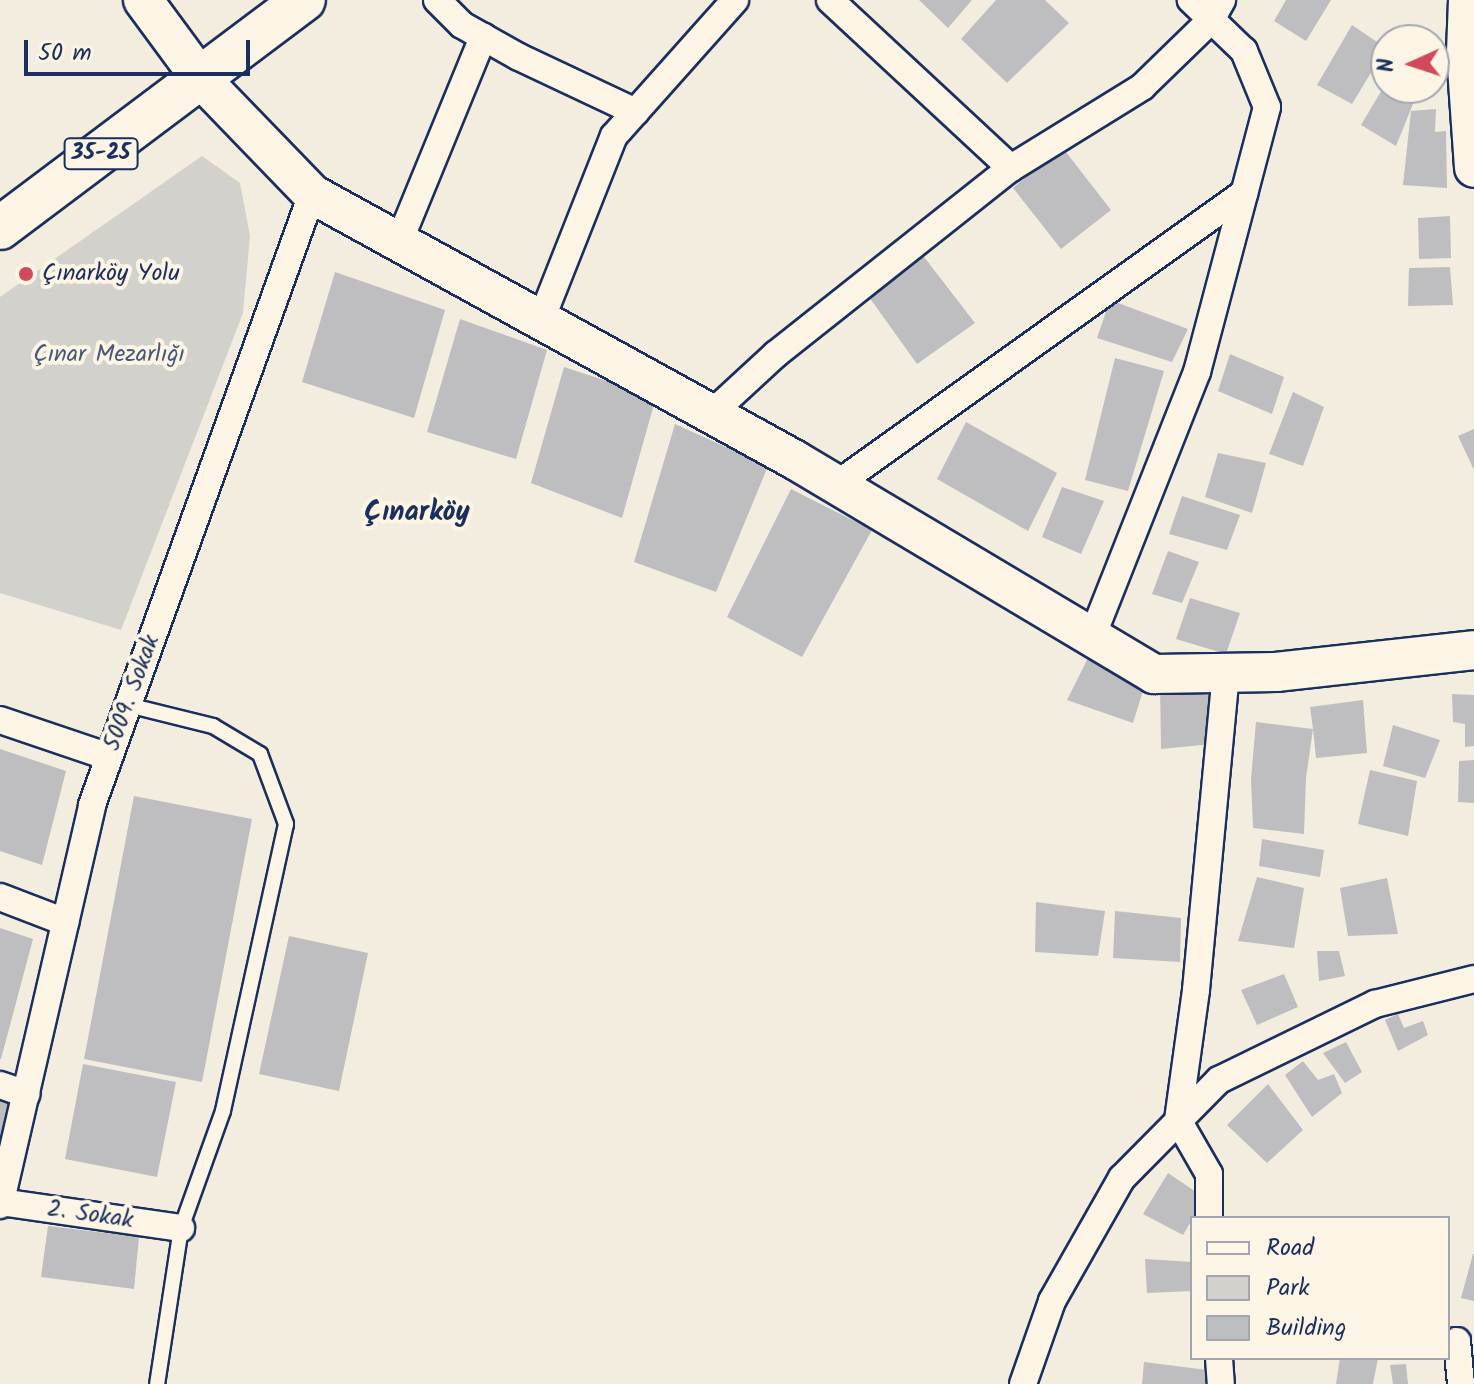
<!DOCTYPE html>
<html>
<head>
<meta charset="utf-8">
<style>
	body { margin:0 }
	#map { position:relative; width:1474px; height:1384px; overflow:hidden; background:#f3ede0; font-family:Kalam,sans-serif }
	div>[style] { position:absolute }
	.green>* { inset:0; background:#d3d1cc }
	.building>* { inset:0; background:#bebec0 }
	.roads { filter:drop-shadow(2px 0 #1b2f5e) drop-shadow(-2px 0 #1b2f5e) drop-shadow(0 2px #1b2f5e) drop-shadow(0 -2px #1b2f5e) }
	.lane>* { height:14px; margin:-7px; padding:0 7px; transform-origin:7px; border-radius:7px; background:#fcf5e5 }
	.street>* { height:26px; margin:-13px; padding:0 13px; transform-origin:13px; border-radius:13px; background:#fcf5e5 }
	.secondary>* { height:38px; margin:-19px; padding:0 19px; transform-origin:19px; border-radius:19px; background:#fcf5e5 }
	.primary>* { height:42px; margin:-21px; padding:0 21px; transform-origin:21px; border-radius:21px; background:#fcf5e5 }
	.dots>* { width:22px; height:22px; translate:-50% -50%; box-sizing:border-box; border:4px solid #fcf5e5; border-radius:50% }
	span { translate:-50% -50%; white-space:nowrap; text-align:center; line-height:1.15; -webkit-text-stroke:8px #fcf5e5; paint-order:stroke }
	.shield-label span { padding:2px 6px; background:#fcf5e5; border:2px solid; border-radius:6px; -webkit-text-stroke-width:0 }
	.shield-label { font-size:22px; color:#1b2f5e; font-weight:700 }
	.poi-label { font-size:24px; color:#1b2f5e }
	.left { translate:0 -50%; text-align:left }
	.park-label { font-size:24px; color:#49587a }
	.street-label { font-size:24px; color:#1b2f5e }
	.quarter-label { font-size:28px; color:#1b2f5e; font-weight:700 }
	.legend { position:absolute; left:1190px; top:1216px; width:260px; height:144px; box-sizing:border-box; background:#fcf5e5; border:2px solid #a2a6af; margin:0; padding:10px 14px; list-style:none; font-size:24px; color:#1b2f5e }
	.legend li { display:flex; align-items:center; gap:16px; height:40px }
	.legend b { width:40px; border:2px solid #a2a6af }
	.north { position:absolute; left:1370px; top:24px; width:80px; height:80px; box-sizing:border-box; background:#fcf5e5; border:2px solid #a2a6af; border-radius:50%; rotate:267deg; font-size:22px; font-weight:700; line-height:32px; text-align:center; color:#1b2f5e }
	.north::after { content:''; display:block; margin:auto; width:28px; height:36px; background:#d1495b; clip-path:polygon(50% 0,100% 100%,50% 72%,0 100%) }
	.scale { position:absolute; left:24px; top:40px; width:226px; height:36px; box-sizing:border-box; border:4px solid #1b2f5e; border-top:0; padding-left:10px; font-size:24px; line-height:28px; white-space:nowrap; color:#1b2f5e; -webkit-text-stroke:6px #fcf5e5; paint-order:stroke }
</style>
</head>
<body>
<div id="map">
	<div class="green">
		<div style="clip-path:polygon(202px 156px,240px 183px,250px 236px,243px 313px,121px 630px,0 593px,0 297px)"></div>
	</div>
	<div class="building">
		<div style="clip-path:polygon(919px 0,972px 0,948px 28px)"></div>
		<div style="clip-path:polygon(996px 0,1045px 0,1069px 23px,1007px 83px,961px 39px)"></div>
		<div style="clip-path:polygon(1286px 0,1331px 0,1306px 41px,1274px 21px)"></div>
		<div style="clip-path:polygon(1352px 25px,1386px 48px,1352px 104px,1317px 85px)"></div>
		<div style="clip-path:polygon(1386px 83px,1386px 88px,1411px 88px,1407px 98px,1413px 104px,1396px 146px,1361px 125px)"></div>
		<div style="clip-path:polygon(1436px 109px,1435px 132px,1446px 131px,1447px 188px,1403px 185px,1411px 111px)"></div>
		<div style="clip-path:polygon(1062px 147px,1111px 210px,1061px 249px,1013px 188px)"></div>
		<div style="clip-path:polygon(1450px 216px,1451px 258px,1419px 259px,1418px 218px)"></div>
		<div style="clip-path:polygon(921px 253px,975px 323px,917px 364px,869px 297px)"></div>
		<div style="clip-path:polygon(1450px 267px,1453px 305px,1408px 306px,1409px 268px)"></div>
		<div style="clip-path:polygon(335px 272px,445px 310px,414px 418px,302px 382px)"></div>
		<div style="clip-path:polygon(1110px 300px,1188px 329px,1172px 362px,1097px 338px)"></div>
		<div style="clip-path:polygon(460px 319px,547px 350px,516px 459px,427px 432px)"></div>
		<div style="clip-path:polygon(1230px 354px,1284px 377px,1272px 414px,1218px 391px)"></div>
		<div style="clip-path:polygon(1115px 358px,1164px 371px,1128px 491px,1085px 480px)"></div>
		<div style="clip-path:polygon(564px 367px,656px 397px,622px 518px,531px 483px)"></div>
		<div style="clip-path:polygon(1293px 392px,1324px 407px,1303px 466px,1269px 454px)"></div>
		<div style="clip-path:polygon(966px 422px,1057px 473px,1028px 531px,937px 479px)"></div>
		<div style="clip-path:polygon(675px 424px,768px 466px,716px 592px,634px 562px)"></div>
		<div style="clip-path:polygon(1474px 429px,1474px 470px,1458px 436px)"></div>
		<div style="clip-path:polygon(1218px 453px,1266px 463px,1252px 513px,1205px 497px)"></div>
		<div style="clip-path:polygon(1062px 487px,1104px 501px,1081px 554px,1042px 537px)"></div>
		<div style="clip-path:polygon(791px 489px,872px 530px,802px 657px,727px 617px)"></div>
		<div style="clip-path:polygon(1182px 496px,1240px 515px,1227px 550px,1169px 534px)"></div>
		<div style="clip-path:polygon(1168px 551px,1199px 562px,1182px 603px,1152px 594px)"></div>
		<div style="clip-path:polygon(1190px 598px,1240px 613px,1226px 654px,1176px 639px)"></div>
		<div style="clip-path:polygon(1093px 648px,1147px 678px,1133px 723px,1067px 700px)"></div>
		<div style="clip-path:polygon(1212px 681px,1212px 744px,1161px 749px,1160px 683px)"></div>
		<div style="clip-path:polygon(1452px 694px,1474px 695px,1474px 746px,1465px 747px,1465px 724px,1453px 722px)"></div>
		<div style="clip-path:polygon(1363px 700px,1367px 753px,1316px 758px,1313px 729px,1306px 778px,1304px 834px,1253px 828px,1251px 779px,1256px 722px,1313px 729px,1310px 707px)"></div>
		<div style="clip-path:polygon(1393px 725px,1440px 740px,1425px 778px,1383px 766px)"></div>
		<div style="clip-path:polygon(0 749px,66px 771px,42px 865px,0 851px)"></div>
		<div style="clip-path:polygon(1474px 760px,1474px 803px,1458px 802px,1459px 761px)"></div>
		<div style="clip-path:polygon(1370px 770px,1417px 781px,1408px 836px,1358px 824px)"></div>
		<div style="clip-path:polygon(134px 796px,252px 819px,202px 1082px,84px 1059px)"></div>
		<div style="clip-path:polygon(1262px 839px,1324px 850px,1320px 877px,1259px 866px)"></div>
		<div style="clip-path:polygon(1257px 877px,1304px 888px,1294px 948px,1238px 941px)"></div>
		<div style="clip-path:polygon(1387px 878px,1398px 934px,1348px 936px,1340px 888px)"></div>
		<div style="clip-path:polygon(1036px 902px,1105px 911px,1098px 956px,1035px 952px)"></div>
		<div style="clip-path:polygon(1115px 911px,1181px 918px,1180px 962px,1113px 958px)"></div>
		<div style="clip-path:polygon(0 928px,33px 939px,1px 1059px,0 1059px)"></div>
		<div style="clip-path:polygon(289px 936px,368px 953px,339px 1091px,259px 1074px)"></div>
		<div style="clip-path:polygon(1317px 951px,1339px 951px,1345px 976px,1319px 981px)"></div>
		<div style="clip-path:polygon(1284px 974px,1298px 1007px,1257px 1025px,1241px 990px)"></div>
		<div style="clip-path:polygon(1398px 1014px,1404px 1028px,1423px 1021px,1428px 1035px,1398px 1051px,1385px 1020px)"></div>
		<div style="clip-path:polygon(1346px 1042px,1362px 1072px,1345px 1083px,1323px 1053px)"></div>
		<div style="clip-path:polygon(1303px 1061px,1318px 1080px,1334px 1074px,1342px 1093px,1312px 1117px,1285px 1075px)"></div>
		<div style="clip-path:polygon(83px 1064px,176px 1082px,157px 1177px,65px 1159px)"></div>
		<div style="clip-path:polygon(1268px 1084px,1303px 1130px,1267px 1163px,1227px 1125px)"></div>
		<div style="clip-path:polygon(0 1097px,12px 1100px,1px 1142px,0 1142px)"></div>
		<div style="clip-path:polygon(1168px 1173px,1205px 1198px,1183px 1235px,1143px 1214px)"></div>
		<div style="clip-path:polygon(48px 1226px,139px 1237px,134px 1289px,41px 1277px)"></div>
		<div style="clip-path:polygon(1473px 1254px,1474px 1254px,1474px 1301px,1461px 1298px)"></div>
		<div style="clip-path:polygon(1145px 1259px,1192px 1262px,1192px 1291px,1147px 1293px)"></div>
		<div style="clip-path:polygon(1340px 1358px,1378px 1358px,1373px 1384px,1336px 1384px)"></div>
		<div style="clip-path:polygon(1144px 1362px,1207px 1370px,1205px 1384px,1142px 1384px)"></div>
		<div style="clip-path:polygon(1406px 1364px,1408px 1384px,1393px 1384px,1390px 1365px)"></div>
	</div>
	<div class="roads">
		<div class="lane">
			<div style="left:128px;top:705px;width:88px;rotate:13.9deg"></div>
			<div style="left:213px;top:726px;width:55px;rotate:30.8deg"></div>
			<div style="left:260px;top:754px;width:75px;rotate:69.6deg"></div>
			<div style="left:286px;top:824px;width:294px;rotate:102.4deg"></div>
			<div style="left:223px;top:1111px;width:124px;rotate:109.7deg"></div>
			<div style="left:181px;top:1228px;width:158px;rotate:98.7deg"></div>
		</div>
		<div class="street">
			<div style="left:437px;top:0;width:35px;rotate:45deg"></div>
			<div style="left:462px;top:25px;width:65px;rotate:29.3deg"></div>
			<div style="left:519px;top:57px;width:129px;rotate:25.2deg"></div>
			<div style="left:830px;top:0;width:247px;rotate:42.9deg"></div>
			<div style="left:399px;top:242px;width:222px;rotate:-67.7deg"></div>
			<div style="left:541px;top:320px;width:198px;rotate:-68.4deg"></div>
			<div style="left:614px;top:136px;width:182px;rotate:-48.3deg"></div>
			<div style="left:711px;top:414px;width:88px;rotate:-42.7deg"></div>
			<div style="left:776px;top:354px;width:300px;rotate:-38.4deg"></div>
			<div style="left:1011px;top:168px;width:154px;rotate:-31.7deg"></div>
			<div style="left:1142px;top:87px;width:96px;rotate:-44.2deg"></div>
			<div style="left:1211px;top:20px;width:23px;rotate:-61deg"></div>
			<div style="left:836px;top:485px;width:502px;rotate:-35.59deg"></div>
			<div style="left:1092px;top:637px;width:285px;rotate:-68.4deg"></div>
			<div style="left:1197px;top:372px;width:274px;rotate:-75.2deg"></div>
			<div style="left:1267px;top:107px;width:61px;rotate:-112.3deg"></div>
			<div style="left:1244px;top:51px;width:74px;rotate:-136.1deg"></div>
			<div style="left:0;top:720px;width:115px;rotate:18.7deg"></div>
			<div style="left:0;top:897px;width:70px;rotate:21deg"></div>
			<div style="left:0;top:1085px;width:28px;rotate:19deg"></div>
			<div style="left:0;top:1202px;width:183px;rotate:8.2deg"></div>
			<div style="left:0;top:1205px;width:410px;rotate:-77deg"></div>
			<div style="left:92px;top:805px;width:649px;rotate:-70.2deg"></div>
			<div style="left:1209px;top:1218px;width:44px;rotate:-90deg"></div>
			<div style="left:1209px;top:1174px;width:62px;rotate:-119.9deg"></div>
			<div style="left:1178px;top:1120px;width:131px;rotate:-82.1deg"></div>
			<div style="left:1196px;top:990px;width:318px;rotate:-84.6deg"></div>
			<div style="left:1457px;top:1341px;width:43px;rotate:84.7deg"></div>
			<div style="left:1219px;top:1358px;width:26px;rotate:86deg"></div>
			<div style="left:1023px;top:1384px;width:88px;rotate:-70.7deg"></div>
			<div style="left:1052px;top:1301px;width:142px;rotate:-60.4deg"></div>
			<div style="left:1122px;top:1178px;width:138px;rotate:-45.3deg"></div>
			<div style="left:1219px;top:1080px;width:174px;rotate:-26deg"></div>
			<div style="left:1375px;top:1004px;width:102px;rotate:-14.2deg"></div>
		</div>
		<div class="secondary">
			<div style="left:143px;top:0;width:99px;rotate:53.6deg"></div>
			<div style="left:202px;top:80px;width:158px;rotate:46deg"></div>
			<div style="left:312px;top:194px;width:551px;rotate:28.84deg"></div>
			<div style="left:795px;top:460px;width:418px;rotate:30.8deg"></div>
			<div style="left:1154px;top:674px;width:122px;rotate:-0.9deg"></div>
			<div style="left:1276px;top:672px;width:199px;rotate:-6.3deg"></div>
			<div style="left:1468px;top:0;width:53px;rotate:92.2deg"></div>
			<div style="left:1466px;top:53px;width:115px;rotate:86deg"></div>
		</div>
		<div class="primary">
			<div style="left:0;top:228px;width:380px;rotate:-36.9deg"></div>
		</div>
	</div>
	<div class="dots">
		<div style="left:26px;top:274px;background:#d1495b"></div>
	</div>
	<div class="shield-label">
		<span style="left:101px;top:154px">35-25</span>
	</div>
	<div class="poi-label">
		<span class="left" style="left:42px;top:274px">Çınarköy Yolu</span>
	</div>
	<div class="park-label">
		<span style="left:109px;top:355px">Çınar Mezarlığı</span>
	</div>
	<div class="street-label">
		<span style="left:132px;top:693px;rotate:-70deg">5009. Sokak</span>
		<span style="left:90px;top:1215px;rotate:8deg">2. Sokak</span>
	</div>
	<div class="quarter-label">
		<span style="left:417px;top:513px">Çınarköy</span>
	</div>
	<ul class="legend">
	<li><b style="height:10px;background:#fcf5e5"></b>Road</li>
	<li><b style="height:22px;background:#d3d1cc"></b>Park</li>
	<li><b style="height:22px;background:#bebec0"></b>Building</li>
	</ul>
	<div class="north">N</div>
	<div class="scale">50 m</div>
</div>
</body>
</html>
